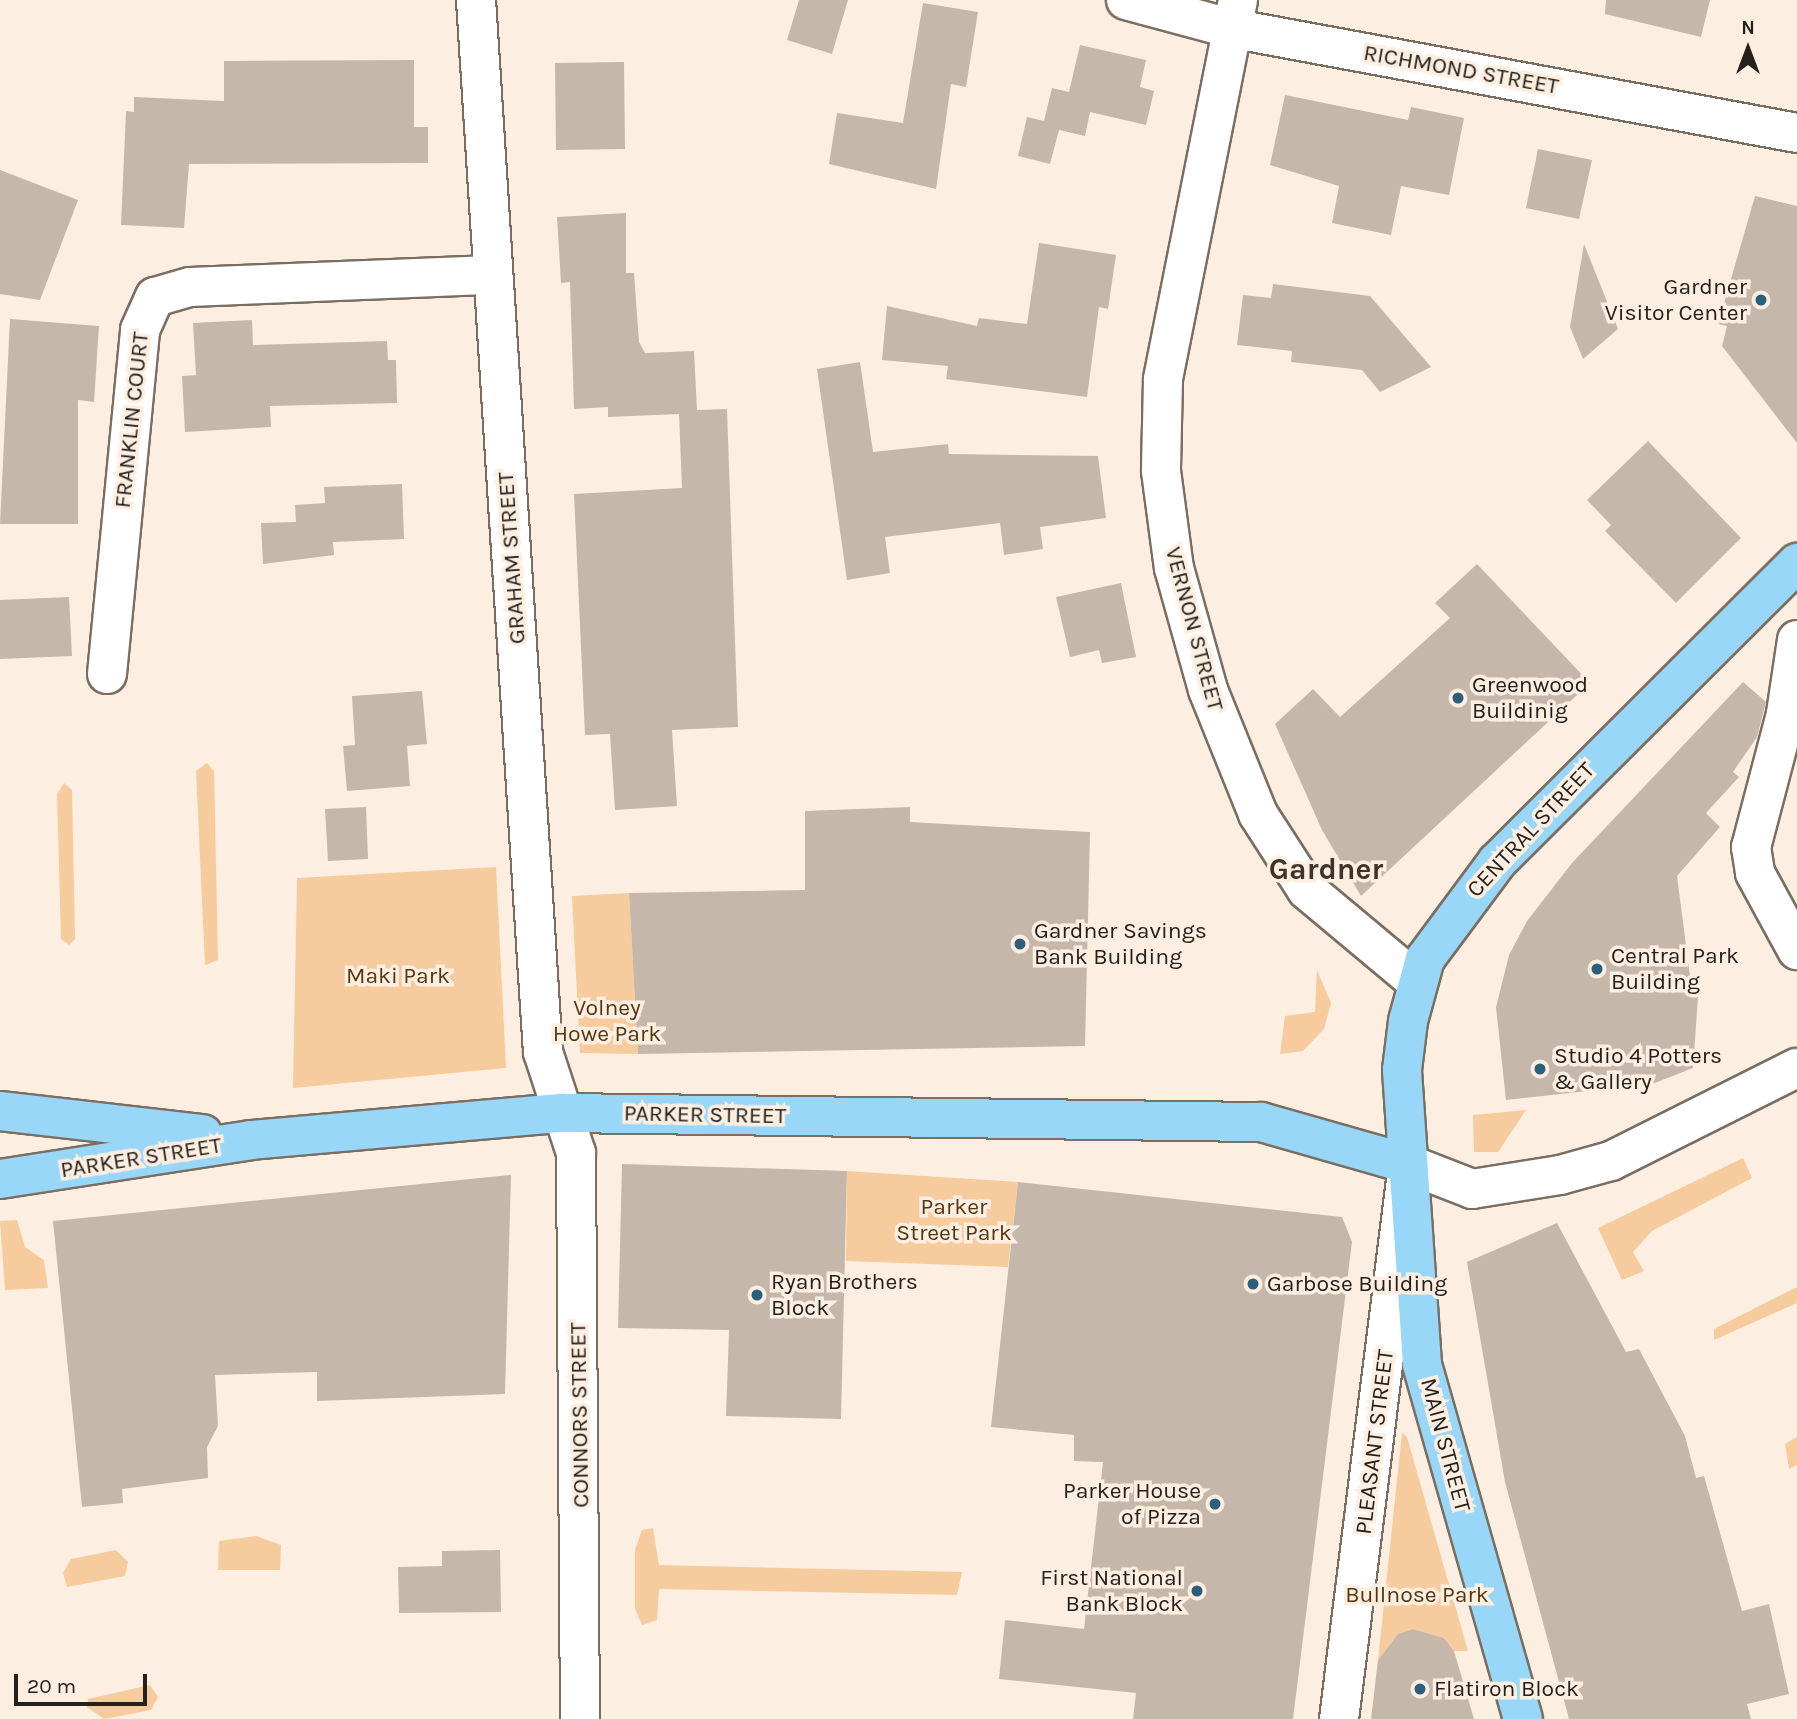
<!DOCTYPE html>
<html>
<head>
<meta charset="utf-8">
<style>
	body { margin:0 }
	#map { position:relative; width:1797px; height:1719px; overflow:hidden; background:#fcefe1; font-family:Karla,sans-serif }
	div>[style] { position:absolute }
	.green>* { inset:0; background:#f6cb9d }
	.building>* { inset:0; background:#c5b8ab }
	.roads { filter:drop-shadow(2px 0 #7a6e62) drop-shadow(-2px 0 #7a6e62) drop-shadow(0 2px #7a6e62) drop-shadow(0 -2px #7a6e62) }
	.minor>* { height:38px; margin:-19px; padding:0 19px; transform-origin:19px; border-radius:19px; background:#fff }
	.major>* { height:38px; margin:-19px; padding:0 19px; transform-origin:19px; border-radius:19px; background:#98d7f8 }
	.dots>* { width:19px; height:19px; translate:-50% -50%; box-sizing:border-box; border:4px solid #fcefe1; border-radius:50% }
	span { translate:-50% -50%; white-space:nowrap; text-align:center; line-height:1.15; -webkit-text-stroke:7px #fcefe1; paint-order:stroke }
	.street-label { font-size:23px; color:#25201b }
	.poi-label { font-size:23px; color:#25201b }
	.right { translate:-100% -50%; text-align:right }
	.left { translate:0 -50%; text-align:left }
	.park-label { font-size:23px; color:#54360f }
	.district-label { font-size:30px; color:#3f342a; font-weight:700 }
	.north { position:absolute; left:1713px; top:14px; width:70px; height:70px; -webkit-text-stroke:5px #fcefe1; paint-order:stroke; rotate:0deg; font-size:19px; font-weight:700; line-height:28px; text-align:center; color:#25201b }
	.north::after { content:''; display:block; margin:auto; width:24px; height:32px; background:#25201b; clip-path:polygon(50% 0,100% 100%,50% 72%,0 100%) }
	.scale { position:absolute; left:14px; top:1674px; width:133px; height:32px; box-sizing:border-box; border:4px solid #25201b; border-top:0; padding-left:9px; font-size:21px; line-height:24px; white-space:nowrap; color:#25201b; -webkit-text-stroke:5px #fcefe1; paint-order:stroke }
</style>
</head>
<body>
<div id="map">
	<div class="green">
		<div style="clip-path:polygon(207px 763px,214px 771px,218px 960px,205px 965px,196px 771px)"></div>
		<div style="clip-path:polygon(64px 783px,72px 790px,75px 939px,69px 945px,61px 939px,57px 794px)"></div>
		<div style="clip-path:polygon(496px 867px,506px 1068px,293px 1088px,297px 878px)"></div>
		<div style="clip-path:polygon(629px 893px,638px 1054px,580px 1053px,572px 896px)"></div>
		<div style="clip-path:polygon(1317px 970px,1331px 1003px,1324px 1029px,1303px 1051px,1280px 1054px,1285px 1016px,1315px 1012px)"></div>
		<div style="clip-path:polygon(1526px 1110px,1498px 1152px,1474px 1152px,1473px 1115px)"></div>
		<div style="clip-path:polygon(1743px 1158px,1752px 1178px,1652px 1231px,1633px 1252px,1644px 1271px,1622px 1280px,1598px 1228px)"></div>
		<div style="clip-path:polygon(847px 1171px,1018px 1182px,1008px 1267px,846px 1261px)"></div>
		<div style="clip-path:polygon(17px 1220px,25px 1247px,44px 1260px,48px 1288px,5px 1290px,0 1221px)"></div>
		<div style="clip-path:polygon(1797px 1287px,1797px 1303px,1714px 1340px,1714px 1329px)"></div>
		<div style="clip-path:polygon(1402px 1433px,1407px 1437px,1468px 1651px,1454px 1651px,1444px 1638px,1413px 1629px,1398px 1634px,1378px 1660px)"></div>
		<div style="clip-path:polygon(1797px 1437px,1797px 1465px,1789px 1469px,1785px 1444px)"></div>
		<div style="clip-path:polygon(653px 1528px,659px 1565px,962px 1572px,957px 1595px,659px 1589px,657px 1620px,642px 1625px,635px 1609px,635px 1550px,642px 1530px)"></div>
		<div style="clip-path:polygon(256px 1536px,281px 1545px,280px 1570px,218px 1570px,219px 1541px)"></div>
		<div style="clip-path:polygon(116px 1550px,128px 1562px,125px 1576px,67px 1587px,63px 1573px,71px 1559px)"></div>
		<div style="clip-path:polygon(150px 1685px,158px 1697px,151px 1710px,104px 1719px,87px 1707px,88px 1699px)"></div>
	</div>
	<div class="building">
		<div style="clip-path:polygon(799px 0,848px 0,832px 54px,787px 40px)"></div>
		<div style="clip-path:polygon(1606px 0,1710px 0,1701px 37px,1605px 14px)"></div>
		<div style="clip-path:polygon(923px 3px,978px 12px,966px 87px,951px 84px,936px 189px,829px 164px,837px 113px,903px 123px)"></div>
		<div style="clip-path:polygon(1080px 45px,1146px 60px,1140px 87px,1154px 91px,1146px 125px,1090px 112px,1085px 136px,1059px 130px,1050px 164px,1018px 156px,1027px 117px,1044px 121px,1052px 88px,1069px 92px)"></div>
		<div style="clip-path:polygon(414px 60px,414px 127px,428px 127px,428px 163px,189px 164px,184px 228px,121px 225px,126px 111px,134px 112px,134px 97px,224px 101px,224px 61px)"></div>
		<div style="clip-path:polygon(624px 62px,625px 149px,556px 150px,555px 63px)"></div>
		<div style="clip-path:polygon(1285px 95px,1408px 120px,1411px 107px,1464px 118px,1449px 195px,1401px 186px,1391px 235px,1332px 223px,1339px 186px,1270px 165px)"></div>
		<div style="clip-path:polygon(1538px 149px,1592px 160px,1579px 219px,1526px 208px)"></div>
		<div style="clip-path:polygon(0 170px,78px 200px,40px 300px,0 294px)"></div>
		<div style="clip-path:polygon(1755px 196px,1797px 206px,1797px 443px,1722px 346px,1727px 326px,1718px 324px)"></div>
		<div style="clip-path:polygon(626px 213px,626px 273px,634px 273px,639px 342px,645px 353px,694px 351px,697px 410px,727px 409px,738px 727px,672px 730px,677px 806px,615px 810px,610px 734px,585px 735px,574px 494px,682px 488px,679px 414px,608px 417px,608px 407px,574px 409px,570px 282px,561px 283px,557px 217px)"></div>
		<div style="clip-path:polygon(1039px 243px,1116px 255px,1108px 309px,1099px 307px,1087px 397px,946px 379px,948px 366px,882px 360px,887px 306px,977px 326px,979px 318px,1027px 324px)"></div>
		<div style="clip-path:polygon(1584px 244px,1618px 329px,1583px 359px,1570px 327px)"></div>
		<div style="clip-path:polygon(1273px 284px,1370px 296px,1431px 367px,1380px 392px,1362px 370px,1291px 362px,1292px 351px,1237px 345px,1243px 295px,1271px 298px)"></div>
		<div style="clip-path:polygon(10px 319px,99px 326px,94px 402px,78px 400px,78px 524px,0 524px)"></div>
		<div style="clip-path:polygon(252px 320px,253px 345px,387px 341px,388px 360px,396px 360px,397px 403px,270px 406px,271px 427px,185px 432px,182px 376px,196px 375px,193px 323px)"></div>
		<div style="clip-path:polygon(860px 362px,873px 452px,948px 444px,949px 454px,1098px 456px,1106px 518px,1040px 527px,1043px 549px,1004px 555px,1000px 523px,885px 537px,890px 573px,847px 580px,817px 369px)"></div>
		<div style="clip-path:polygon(1648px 441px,1741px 538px,1676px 603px,1605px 531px,1611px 525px,1587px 500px)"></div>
		<div style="clip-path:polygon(402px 484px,404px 539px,333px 542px,334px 555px,263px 564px,261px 523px,296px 522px,295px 505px,325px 503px,324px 487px)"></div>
		<div style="clip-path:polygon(1477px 564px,1590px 683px,1361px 896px,1322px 830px,1275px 724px,1313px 689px,1340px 717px,1450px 618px,1435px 603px)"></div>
		<div style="clip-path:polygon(1121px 583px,1136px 657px,1102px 663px,1099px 650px,1070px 657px,1056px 597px)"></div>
		<div style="clip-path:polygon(69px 597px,72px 656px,0 659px,0 600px)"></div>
		<div style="clip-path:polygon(1743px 682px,1766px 702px,1757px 737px,1733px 772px,1739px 777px,1706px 813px,1720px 827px,1677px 876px,1691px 984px,1699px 983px,1693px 1068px,1652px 1084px,1506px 1100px,1496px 1007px,1509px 955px,1527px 921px,1572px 863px)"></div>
		<div style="clip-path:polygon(422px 691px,427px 744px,407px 746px,410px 786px,347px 791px,343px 746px,355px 745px,352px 696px)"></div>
		<div style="clip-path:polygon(366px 807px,368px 859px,328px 861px,325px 809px)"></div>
		<div style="clip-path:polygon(910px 807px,910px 822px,1090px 832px,1085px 1046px,638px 1054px,629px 893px,805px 890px,805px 811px)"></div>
		<div style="clip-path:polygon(622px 1164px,847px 1171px,841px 1419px,726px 1416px,729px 1330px,618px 1328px)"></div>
		<div style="clip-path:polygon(511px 1175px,505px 1394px,317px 1401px,317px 1372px,215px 1375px,218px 1426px,207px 1447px,208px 1478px,122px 1489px,123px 1503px,82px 1507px,53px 1221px)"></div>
		<div style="clip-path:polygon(1018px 1182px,1342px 1217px,1352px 1242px,1293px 1719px,1133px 1719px,1136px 1693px,999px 1679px,1005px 1620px,1084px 1629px,1103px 1462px,1074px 1461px,1074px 1435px,991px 1427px)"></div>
		<div style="clip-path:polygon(1557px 1223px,1626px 1352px,1639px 1349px,1685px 1436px,1696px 1478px,1704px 1476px,1742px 1611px,1769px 1604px,1789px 1694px,1747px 1704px,1751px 1719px,1569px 1719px,1505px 1482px,1467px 1262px)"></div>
		<div style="clip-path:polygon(500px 1550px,501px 1612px,399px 1613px,398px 1567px,442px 1566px,442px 1551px)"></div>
		<div style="clip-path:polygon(1413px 1629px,1444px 1638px,1454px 1651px,1474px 1719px,1371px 1719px,1378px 1660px,1398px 1634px)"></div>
	</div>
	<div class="roads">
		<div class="minor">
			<div style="left:476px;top:0;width:1054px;rotate:86.36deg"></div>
			<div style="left:543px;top:1052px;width:106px;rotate:71.9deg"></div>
			<div style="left:576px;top:1153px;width:566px;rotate:89.6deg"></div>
			<div style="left:1126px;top:0;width:108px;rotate:15.1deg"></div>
			<div style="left:1230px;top:28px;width:577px;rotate:10.49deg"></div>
			<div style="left:1238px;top:0;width:387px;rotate:101.2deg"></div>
			<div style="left:1163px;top:380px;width:91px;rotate:91.3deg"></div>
			<div style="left:1161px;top:471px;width:98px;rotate:82.4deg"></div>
			<div style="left:1174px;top:568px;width:127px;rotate:74.4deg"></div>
			<div style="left:1208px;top:690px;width:134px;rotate:68deg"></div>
			<div style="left:1258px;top:814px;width:90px;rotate:57.2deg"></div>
			<div style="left:1307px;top:890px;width:143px;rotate:39.9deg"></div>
			<div style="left:1797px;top:640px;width:75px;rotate:98.5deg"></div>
			<div style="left:1786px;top:714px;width:138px;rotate:104.7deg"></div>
			<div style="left:1751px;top:847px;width:26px;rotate:81deg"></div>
			<div style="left:1755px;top:873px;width:88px;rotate:61.4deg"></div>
			<div style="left:107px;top:674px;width:346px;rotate:-84.5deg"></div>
			<div style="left:140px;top:330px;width:36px;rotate:-66deg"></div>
			<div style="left:155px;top:297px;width:36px;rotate:-16deg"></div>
			<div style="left:190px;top:287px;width:302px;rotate:-2.3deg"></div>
			<div style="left:1339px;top:1719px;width:559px;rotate:-82.91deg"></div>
			<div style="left:1408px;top:1164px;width:69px;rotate:21.3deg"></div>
			<div style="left:1472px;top:1189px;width:89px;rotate:-9deg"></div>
			<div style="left:1560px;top:1175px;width:53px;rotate:-15.4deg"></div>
			<div style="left:1611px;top:1161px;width:208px;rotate:-26.6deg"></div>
		</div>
		<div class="major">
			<div style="left:0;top:1111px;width:204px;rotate:6.5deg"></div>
			<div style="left:0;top:1179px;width:254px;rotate:-8.8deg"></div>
			<div style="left:251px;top:1140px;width:312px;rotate:-5deg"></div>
			<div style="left:562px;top:1113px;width:699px;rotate:0.74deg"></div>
			<div style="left:1261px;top:1122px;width:153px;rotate:15.9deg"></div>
			<div style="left:1523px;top:1719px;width:369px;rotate:-105.9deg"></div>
			<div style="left:1422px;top:1364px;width:295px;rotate:-93.9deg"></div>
			<div style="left:1402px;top:1070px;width:49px;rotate:-83deg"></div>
			<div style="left:1408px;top:1021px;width:64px;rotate:-74.7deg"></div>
			<div style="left:1425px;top:959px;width:121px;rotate:-53.4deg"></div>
			<div style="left:1497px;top:862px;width:424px;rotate:-44.9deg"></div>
		</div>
	</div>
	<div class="dots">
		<div style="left:1761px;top:300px;background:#2b5f7b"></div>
		<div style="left:1458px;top:698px;background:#2b5f7b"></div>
		<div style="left:1020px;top:944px;background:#2b5f7b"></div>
		<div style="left:1597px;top:969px;background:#2b5f7b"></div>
		<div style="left:1540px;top:1069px;background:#2b5f7b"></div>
		<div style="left:1253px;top:1284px;background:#2b5f7b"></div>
		<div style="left:757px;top:1295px;background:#2b5f7b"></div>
		<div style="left:1215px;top:1504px;background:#2b5f7b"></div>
		<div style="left:1197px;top:1591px;background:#2b5f7b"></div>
		<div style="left:1420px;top:1689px;background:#2b5f7b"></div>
	</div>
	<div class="street-label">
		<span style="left:1461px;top:70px;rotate:10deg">RICHMOND STREET</span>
		<span style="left:132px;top:420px;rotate:-84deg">FRANKLIN COURT</span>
		<span style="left:512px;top:558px;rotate:-94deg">GRAHAM STREET</span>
		<span style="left:1194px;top:629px;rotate:75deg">VERNON STREET</span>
		<span style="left:1531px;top:830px;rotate:-47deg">CENTRAL STREET</span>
		<span style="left:705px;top:1115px;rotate:1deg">PARKER STREET</span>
		<span style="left:141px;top:1158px;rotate:-9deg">PARKER STREET</span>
		<span style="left:580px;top:1415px;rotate:-91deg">CONNORS STREET</span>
		<span style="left:1375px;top:1442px;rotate:-83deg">PLEASANT STREET</span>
		<span style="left:1445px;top:1445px;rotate:75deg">MAIN STREET</span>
	</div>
	<div class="poi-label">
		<span class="right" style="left:1747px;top:300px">Gardner<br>Visitor Center</span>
		<span class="left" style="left:1472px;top:698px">Greenwood<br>Buildinig</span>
		<span class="left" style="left:1034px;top:944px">Gardner Savings<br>Bank Building</span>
		<span class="left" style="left:1611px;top:969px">Central Park<br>Building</span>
		<span class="left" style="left:1554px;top:1069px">Studio 4 Potters<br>&amp; Gallery</span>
		<span class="left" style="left:771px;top:1295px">Ryan Brothers<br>Block</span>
		<span class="left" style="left:1267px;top:1284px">Garbose Building</span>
		<span class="right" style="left:1201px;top:1504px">Parker House<br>of Pizza</span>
		<span class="right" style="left:1183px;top:1591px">First National<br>Bank Block</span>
		<span class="left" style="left:1434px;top:1689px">Flatiron Block</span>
	</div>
	<div class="park-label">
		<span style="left:398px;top:976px">Maki Park</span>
		<span style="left:607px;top:1021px">Volney<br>Howe Park</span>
		<span style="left:954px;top:1220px">Parker<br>Street Park</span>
		<span style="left:1417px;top:1595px">Bullnose Park</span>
	</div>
	<div class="district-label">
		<span style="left:1326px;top:869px">Gardner</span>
	</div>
	<div class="north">N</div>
	<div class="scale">20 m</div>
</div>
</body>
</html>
